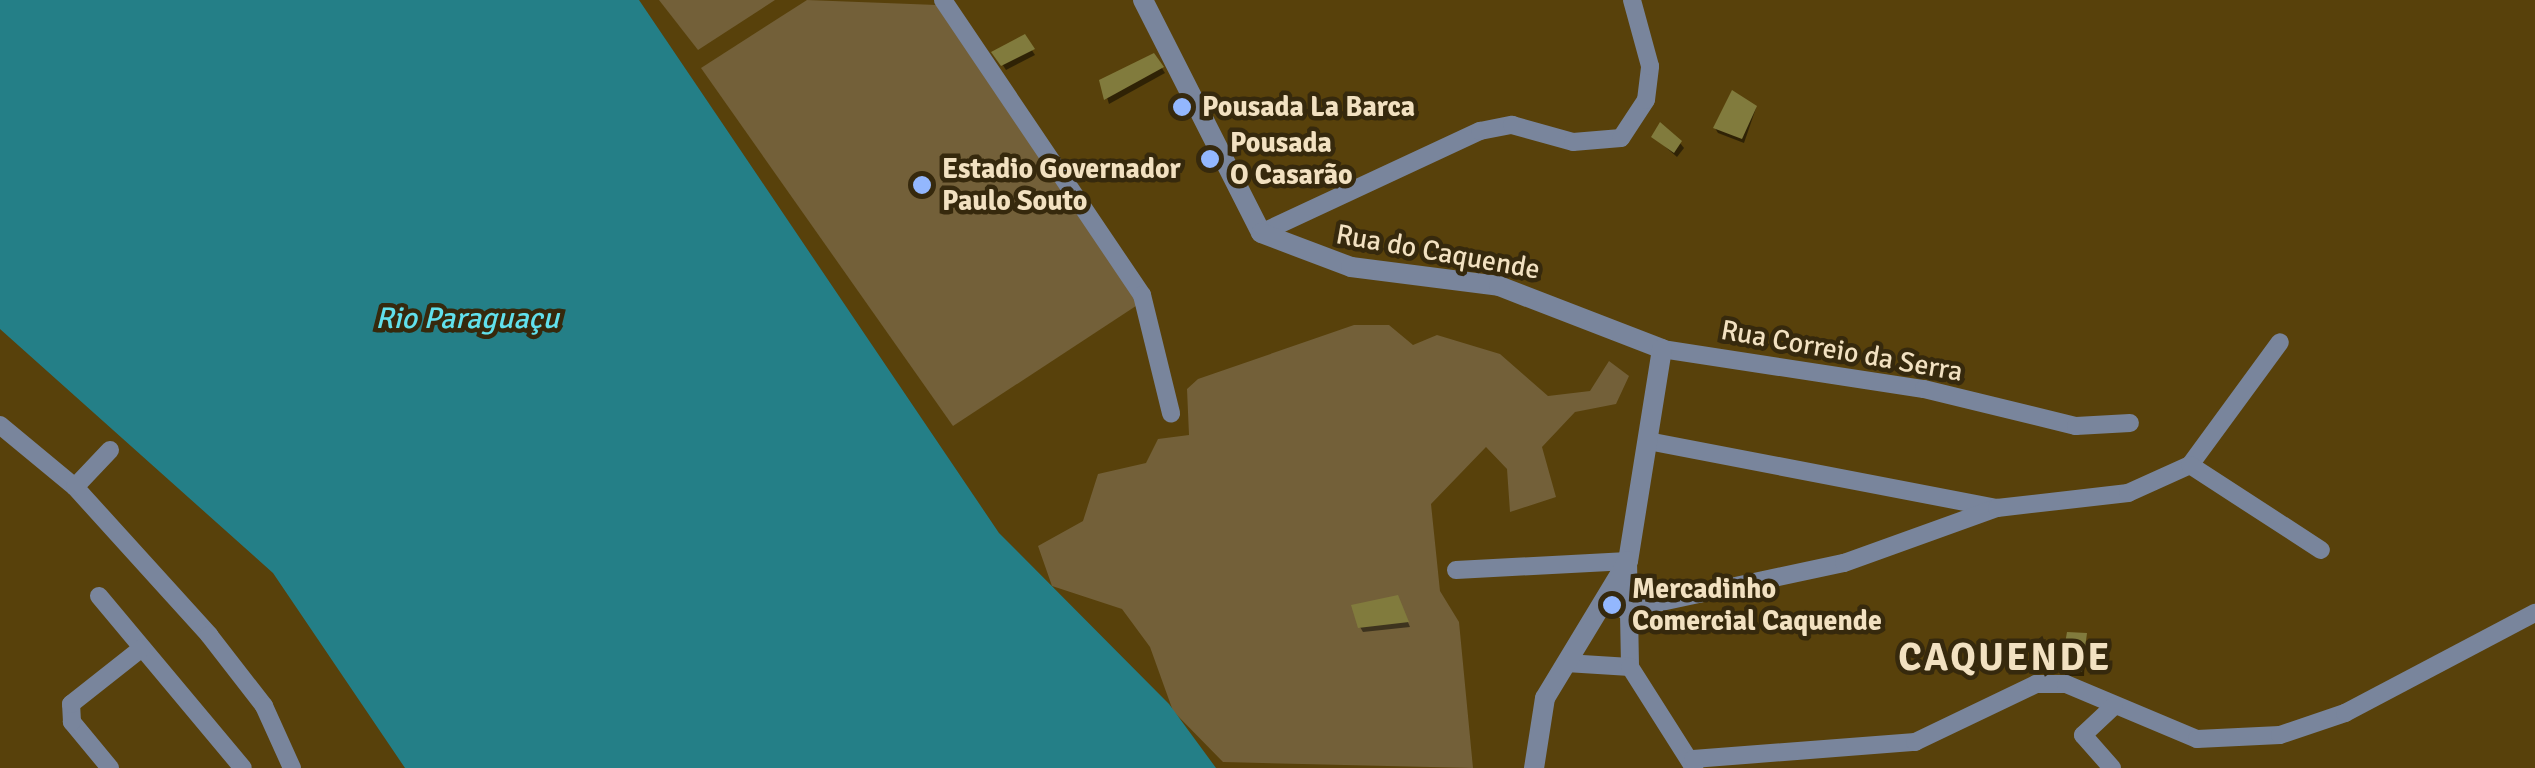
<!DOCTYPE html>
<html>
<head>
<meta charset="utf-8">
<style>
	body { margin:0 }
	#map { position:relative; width:2535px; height:768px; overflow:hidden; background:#58410b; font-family:Signika,sans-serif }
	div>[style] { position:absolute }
	.green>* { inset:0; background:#736039 }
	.water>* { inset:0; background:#247f87 }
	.shadow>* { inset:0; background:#0007 }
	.building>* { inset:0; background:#817b3d }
	.minor>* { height:18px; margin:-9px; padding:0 9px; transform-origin:9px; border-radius:9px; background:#79859c }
	.tertiary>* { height:20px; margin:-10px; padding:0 10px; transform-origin:10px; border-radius:10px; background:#79859c }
	.dots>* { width:28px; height:28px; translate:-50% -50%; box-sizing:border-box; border:5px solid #36290d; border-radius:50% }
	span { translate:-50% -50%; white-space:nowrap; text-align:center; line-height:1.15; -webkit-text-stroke:9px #36290d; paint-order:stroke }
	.poi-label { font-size:28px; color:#f2e1c1; font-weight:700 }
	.left { translate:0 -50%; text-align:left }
	.street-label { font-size:28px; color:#f2e1c1 }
	.water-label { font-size:30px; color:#61e0ec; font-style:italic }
	.district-label { font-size:38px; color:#f2e1c1; font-weight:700; letter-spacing:2.5px }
</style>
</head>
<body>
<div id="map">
	<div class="green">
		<div style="clip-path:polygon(659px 0,775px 0,698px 50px)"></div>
		<div style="clip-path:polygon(807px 0,937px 5px,1142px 302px,953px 426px,701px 68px)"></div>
		<div style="clip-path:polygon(1354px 325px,1389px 325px,1413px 345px,1437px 335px,1500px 354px,1548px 396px,1590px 391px,1609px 361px,1629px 376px,1616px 404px,1575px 412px,1542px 447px,1556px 497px,1510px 512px,1507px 469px,1486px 447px,1431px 504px,1440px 591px,1459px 622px,1473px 768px,1223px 762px,1173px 711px,1150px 647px,1122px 609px,1052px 586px,1038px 546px,1083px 521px,1098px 474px,1146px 463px,1158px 439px,1189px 435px,1187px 389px,1198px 379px)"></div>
	</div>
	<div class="water">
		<div style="clip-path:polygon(0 0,639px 0,999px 533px,1169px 704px,1216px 768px,405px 768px,273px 573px,0 329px)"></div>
	</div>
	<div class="shadow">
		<div style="clip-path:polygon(1024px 38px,1035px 55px,1006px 70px,995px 53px)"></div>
		<div style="clip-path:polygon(1154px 56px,1165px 73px,1109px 104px,1102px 81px)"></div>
		<div style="clip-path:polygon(1756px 108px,1744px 143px,1718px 133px,1715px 128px)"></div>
		<div style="clip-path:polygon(1654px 137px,1680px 143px,1684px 148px,1677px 157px)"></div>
		<div style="clip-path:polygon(1400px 603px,1410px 627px,1363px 632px,1360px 627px)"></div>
		<div style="clip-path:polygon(2086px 636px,2084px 676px,2066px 676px,2063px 671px)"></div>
	</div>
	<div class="building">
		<div style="clip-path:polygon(1025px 34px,1035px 49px,1001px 66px,991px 52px)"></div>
		<div style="clip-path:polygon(1154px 53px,1164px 67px,1104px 100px,1099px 80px)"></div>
		<div style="clip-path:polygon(1732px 90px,1757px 106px,1742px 139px,1713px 128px)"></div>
		<div style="clip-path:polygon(1660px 122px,1682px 141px,1674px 153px,1651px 137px)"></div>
		<div style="clip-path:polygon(1398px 595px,1409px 622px,1358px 628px,1351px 605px)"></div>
		<div style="clip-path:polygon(2067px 632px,2087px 633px,2082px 672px,2060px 672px)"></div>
	</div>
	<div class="minor">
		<div style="left:943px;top:0;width:356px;rotate:56deg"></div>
		<div style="left:1142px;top:295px;width:122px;rotate:76.2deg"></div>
		<div style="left:1261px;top:233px;width:242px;rotate:-25deg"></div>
		<div style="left:1480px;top:131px;width:33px;rotate:-11deg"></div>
		<div style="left:1512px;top:125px;width:63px;rotate:15.6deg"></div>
		<div style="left:1573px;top:142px;width:48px;rotate:-4.8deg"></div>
		<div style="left:1621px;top:138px;width:45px;rotate:-56.7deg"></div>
		<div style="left:1646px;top:100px;width:34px;rotate:-83deg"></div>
		<div style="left:1650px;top:66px;width:68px;rotate:-105.3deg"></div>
		<div style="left:1662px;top:349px;width:265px;rotate:8.7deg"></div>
		<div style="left:1924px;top:389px;width:156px;rotate:13.7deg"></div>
		<div style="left:2076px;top:426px;width:54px;rotate:-3.2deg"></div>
		<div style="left:0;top:425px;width:97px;rotate:39.6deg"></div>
		<div style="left:75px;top:487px;width:200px;rotate:47.8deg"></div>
		<div style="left:209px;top:635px;width:90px;rotate:52.2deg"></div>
		<div style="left:264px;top:706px;width:68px;rotate:65.7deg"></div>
		<div style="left:1648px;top:441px;width:354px;rotate:10.9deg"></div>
		<div style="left:2190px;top:465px;width:152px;rotate:-53.8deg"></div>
		<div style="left:75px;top:487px;width:51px;rotate:-46.6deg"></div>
		<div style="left:1456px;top:570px;width:172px;rotate:-3deg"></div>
		<div style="left:1628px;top:561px;width:106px;rotate:88.9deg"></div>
		<div style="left:1630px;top:667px;width:64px;rotate:-176.4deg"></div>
		<div style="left:99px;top:596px;width:224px;rotate:50.1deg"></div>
		<div style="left:1624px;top:610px;width:225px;rotate:-12.1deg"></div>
		<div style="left:1844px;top:563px;width:163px;rotate:-19.8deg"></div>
		<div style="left:1997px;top:508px;width:132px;rotate:-6.5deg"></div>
		<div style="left:2128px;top:493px;width:68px;rotate:-24.3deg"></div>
		<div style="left:2190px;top:465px;width:156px;rotate:33deg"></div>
		<div style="left:1630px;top:667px;width:120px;rotate:57.6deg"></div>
		<div style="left:1693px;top:759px;width:223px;rotate:-4.4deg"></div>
		<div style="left:1915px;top:742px;width:134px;rotate:-25.6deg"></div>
		<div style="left:2036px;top:684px;width:30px"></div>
		<div style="left:2066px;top:684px;width:142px;rotate:22.8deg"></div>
		<div style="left:2197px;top:739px;width:83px;rotate:-2.8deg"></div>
		<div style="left:2280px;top:735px;width:69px;rotate:-18.7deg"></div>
		<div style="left:2345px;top:713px;width:215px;rotate:-27.8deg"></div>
		<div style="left:110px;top:768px;width:60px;rotate:-129.6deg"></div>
		<div style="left:72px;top:722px;width:18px;rotate:-93deg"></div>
		<div style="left:71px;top:704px;width:90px;rotate:-38.3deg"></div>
		<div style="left:2112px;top:768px;width:44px;rotate:-131.3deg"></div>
		<div style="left:2083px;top:735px;width:42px;rotate:-43.1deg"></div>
	</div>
	<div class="tertiary">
		<div style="left:1143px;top:0;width:261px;rotate:63.1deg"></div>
		<div style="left:1261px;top:233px;width:96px;rotate:20.7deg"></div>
		<div style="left:1351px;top:267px;width:149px;rotate:7.3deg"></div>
		<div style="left:1499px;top:286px;width:175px;rotate:21.1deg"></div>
		<div style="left:1662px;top:349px;width:215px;rotate:99.1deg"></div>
		<div style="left:1628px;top:561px;width:160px;rotate:121.2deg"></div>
		<div style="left:1545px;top:698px;width:71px;rotate:98.9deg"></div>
	</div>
	<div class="dots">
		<div style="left:1182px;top:107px;background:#93b7fd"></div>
		<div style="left:1210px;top:159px;background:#93b7fd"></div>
		<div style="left:922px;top:185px;background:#93b7fd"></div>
		<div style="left:1612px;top:605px;background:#93b7fd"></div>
	</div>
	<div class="poi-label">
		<span class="left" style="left:1202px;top:107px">Pousada La Barca</span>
		<span class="left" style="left:1230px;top:159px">Pousada<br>O Casarão</span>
		<span class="left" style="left:942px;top:185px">Estadio Governador<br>Paulo Souto</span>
		<span class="left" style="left:1632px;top:605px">Mercadinho<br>Comercial Caquende</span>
	</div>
	<div class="street-label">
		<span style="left:1438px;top:252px;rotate:10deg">Rua do Caquende</span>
		<span style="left:1842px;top:351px;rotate:10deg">Rua Correio da Serra</span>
	</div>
	<div class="water-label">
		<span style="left:467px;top:319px">Rio Paraguaçu</span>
	</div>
	<div class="district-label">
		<span style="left:2005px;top:658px">CAQUENDE</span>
	</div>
</div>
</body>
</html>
